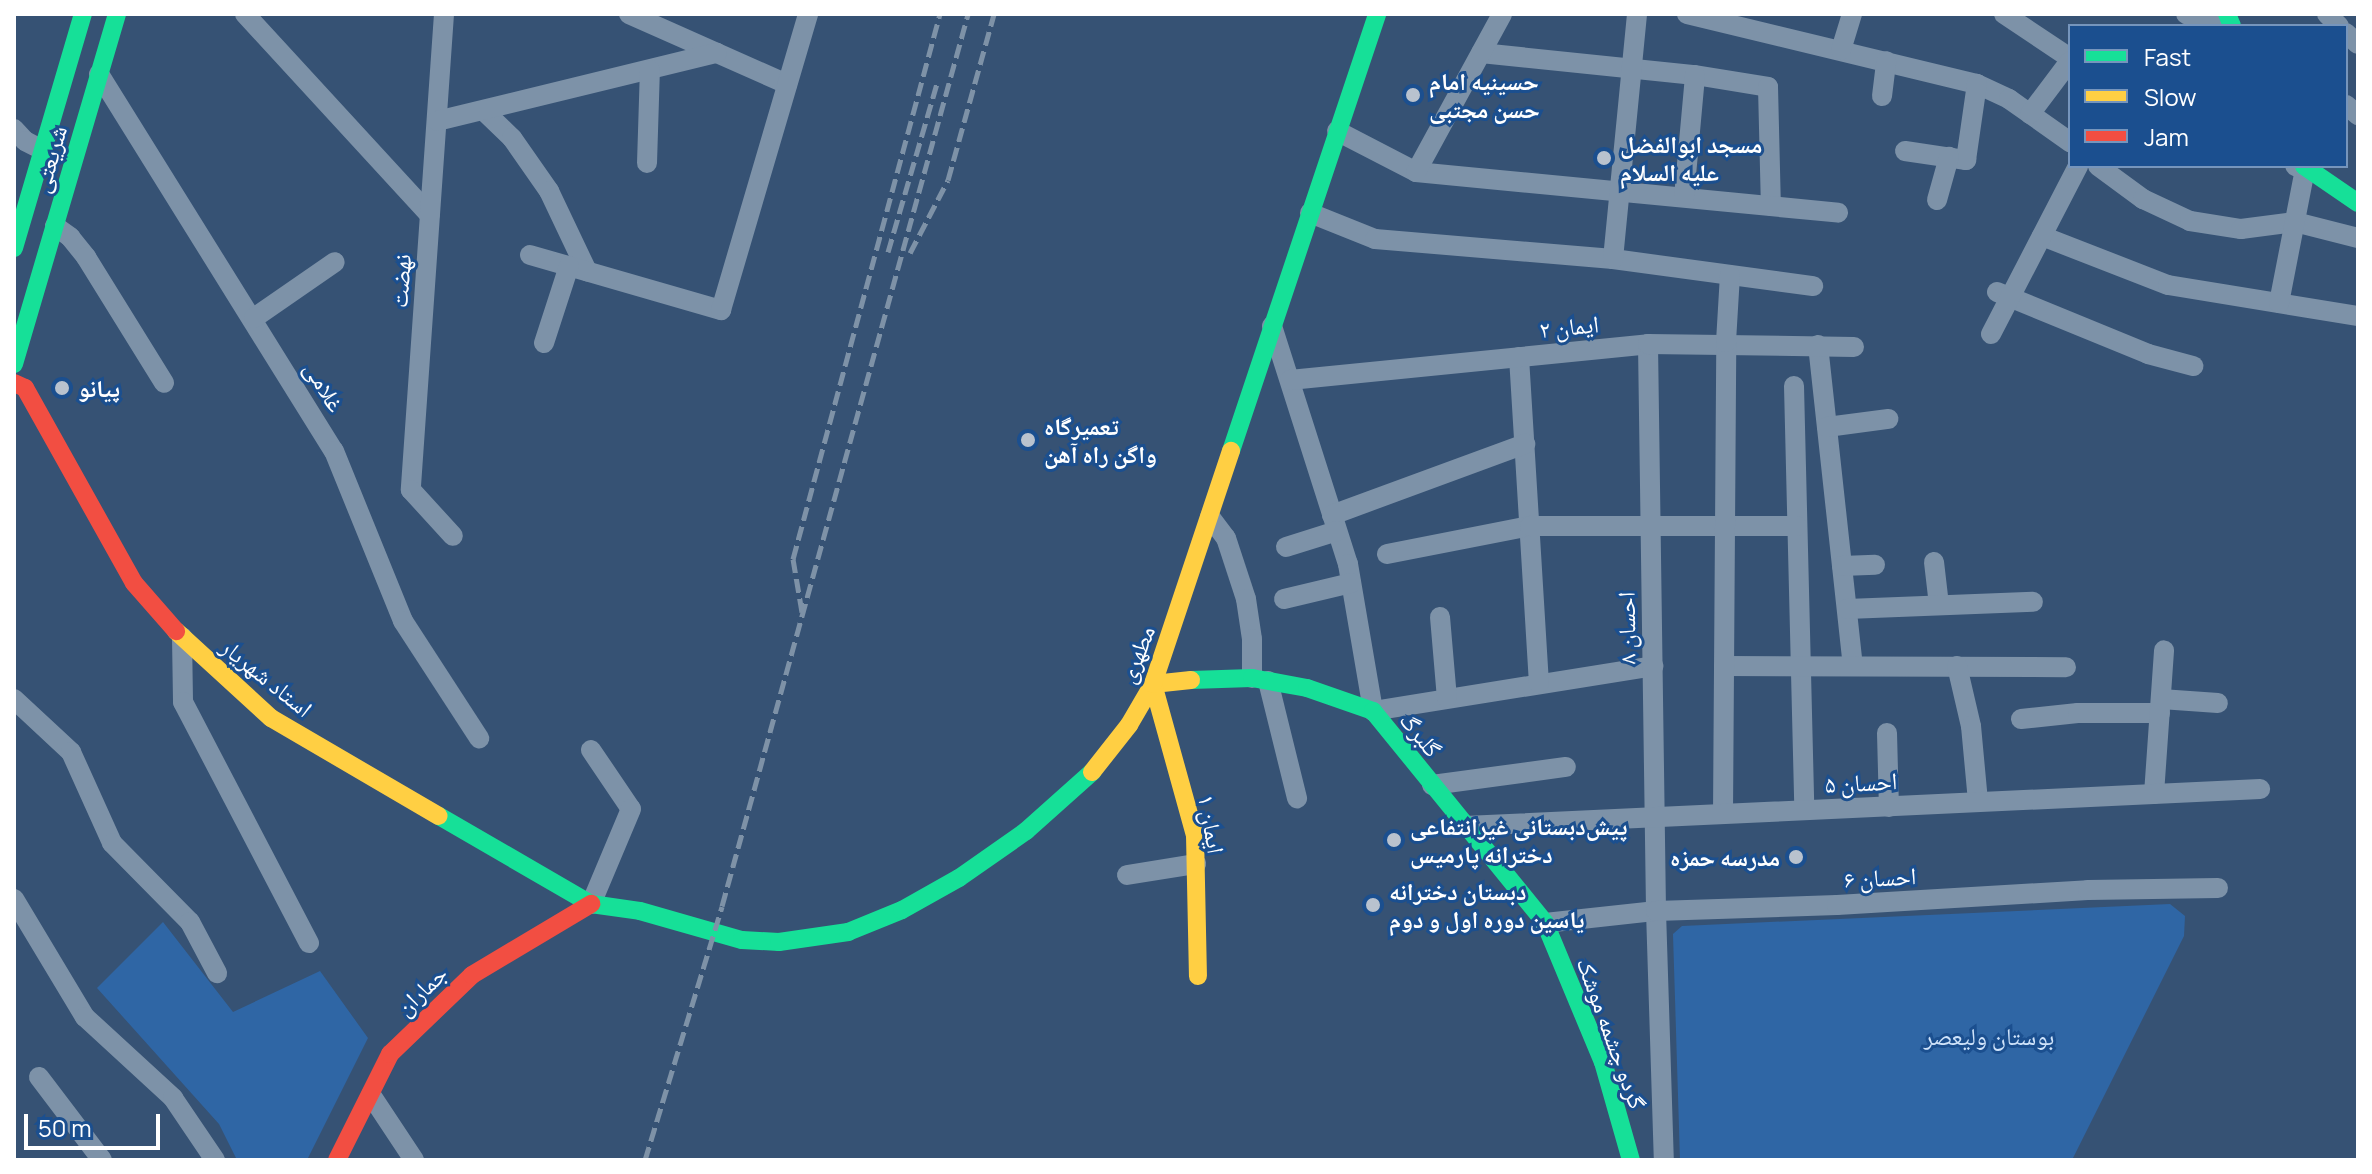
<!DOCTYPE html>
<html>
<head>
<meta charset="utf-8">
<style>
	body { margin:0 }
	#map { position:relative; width:2372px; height:1174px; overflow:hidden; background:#365274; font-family:Manrope,"Noto Naskh Arabic",sans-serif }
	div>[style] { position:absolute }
	.green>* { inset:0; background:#2f66a5 }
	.street>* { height:20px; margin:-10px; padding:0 10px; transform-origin:10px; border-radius:10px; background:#7d92a8 }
	.fast>* { height:18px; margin:-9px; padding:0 9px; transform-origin:9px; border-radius:9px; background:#16e098 }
	.slow>* { height:18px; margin:-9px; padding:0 9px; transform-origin:9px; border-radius:9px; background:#ffcf43 }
	.jam>* { height:18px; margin:-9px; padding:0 9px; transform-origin:9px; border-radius:9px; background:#f24e42 }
	.rail>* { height:5px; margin-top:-2.5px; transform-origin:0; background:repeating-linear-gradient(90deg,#7e92a7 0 14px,transparent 0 20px) }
	.dots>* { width:22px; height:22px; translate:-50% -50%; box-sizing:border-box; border:4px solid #1b4f8f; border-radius:50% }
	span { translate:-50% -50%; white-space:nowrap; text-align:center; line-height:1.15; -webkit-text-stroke:6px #1b4f8f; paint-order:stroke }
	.poi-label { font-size:24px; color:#fff; font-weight:700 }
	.left { translate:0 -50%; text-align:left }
	.right { translate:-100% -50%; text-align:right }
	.street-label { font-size:24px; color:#fff }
	.park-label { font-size:24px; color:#cfe3fa }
	.frame { position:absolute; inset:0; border:16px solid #fff; pointer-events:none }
	.legend { position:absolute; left:2068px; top:24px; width:280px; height:144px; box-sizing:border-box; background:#1b4f8f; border:2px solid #7695bc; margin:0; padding:10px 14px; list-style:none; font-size:24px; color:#fff }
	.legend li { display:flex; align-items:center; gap:16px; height:40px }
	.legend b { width:40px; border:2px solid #7695bc }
	.scale { position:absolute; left:24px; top:1114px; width:136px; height:36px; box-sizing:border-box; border:4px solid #fff; border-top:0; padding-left:10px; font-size:24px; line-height:28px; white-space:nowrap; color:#fff; -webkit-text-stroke:6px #1b4f8f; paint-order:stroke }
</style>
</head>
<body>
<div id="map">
	<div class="green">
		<div style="clip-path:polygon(2170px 904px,2185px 916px,2184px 936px,2072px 1160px,1680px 1160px,1673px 934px,1682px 926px)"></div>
		<div style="clip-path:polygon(163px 922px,233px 1012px,320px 971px,368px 1038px,307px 1160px,237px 1160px,219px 1124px,97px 988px)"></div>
	</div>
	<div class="street">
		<div style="left:245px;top:14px;width:273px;rotate:47.4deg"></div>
		<div style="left:444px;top:14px;width:477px;rotate:94deg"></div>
		<div style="left:411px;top:490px;width:62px;rotate:47.6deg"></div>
		<div style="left:629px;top:14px;width:173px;rotate:23.9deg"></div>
		<div style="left:1687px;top:14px;width:298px;rotate:13.6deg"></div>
		<div style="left:1977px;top:84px;width:35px;rotate:25deg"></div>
		<div style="left:2009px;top:99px;width:75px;rotate:35.2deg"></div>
		<div style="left:2004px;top:14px;width:79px;rotate:33.7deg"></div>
		<div style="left:2186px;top:14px;width:35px;rotate:20deg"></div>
		<div style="left:2327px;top:14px;width:17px;rotate:45deg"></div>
		<div style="left:2346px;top:33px;width:16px;rotate:43deg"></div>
		<div style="left:1841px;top:50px;width:38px;rotate:-73deg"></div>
		<div style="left:1481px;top:53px;width:215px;rotate:5.9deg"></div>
		<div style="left:1695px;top:75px;width:74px;rotate:9.3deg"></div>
		<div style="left:1768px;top:87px;width:119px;rotate:88.6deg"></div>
		<div style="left:99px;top:74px;width:444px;rotate:58.1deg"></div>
		<div style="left:334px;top:451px;width:183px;rotate:67.9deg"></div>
		<div style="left:403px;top:621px;width:140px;rotate:57deg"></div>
		<div style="left:1882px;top:96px;width:35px;rotate:-83deg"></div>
		<div style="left:2346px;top:105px;width:16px;rotate:40deg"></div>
		<div style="left:484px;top:111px;width:39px;rotate:44deg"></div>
		<div style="left:512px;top:138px;width:65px;rotate:55.1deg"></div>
		<div style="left:549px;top:191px;width:89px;rotate:64.6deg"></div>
		<div style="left:2030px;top:114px;width:66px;rotate:-53deg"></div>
		<div style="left:437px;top:121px;width:288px;rotate:-13.7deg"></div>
		<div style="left:14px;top:129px;width:16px;rotate:47deg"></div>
		<div style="left:25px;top:141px;width:20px;rotate:27deg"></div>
		<div style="left:1337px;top:131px;width:89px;rotate:27.4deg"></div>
		<div style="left:1416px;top:172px;width:424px;rotate:5.5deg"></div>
		<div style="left:1905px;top:151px;width:62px;rotate:8.4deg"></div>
		<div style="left:1966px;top:160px;width:77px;rotate:-81.8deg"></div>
		<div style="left:647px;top:163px;width:93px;rotate:-88.2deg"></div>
		<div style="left:2098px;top:166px;width:56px;rotate:36.3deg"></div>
		<div style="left:2143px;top:199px;width:52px;rotate:25.1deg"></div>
		<div style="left:2190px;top:221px;width:52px;rotate:8.9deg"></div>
		<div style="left:2241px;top:229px;width:54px;rotate:-7.4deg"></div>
		<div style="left:2295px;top:222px;width:65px;rotate:14.3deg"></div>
		<div style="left:1416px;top:172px;width:180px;rotate:-61.4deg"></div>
		<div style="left:1684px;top:197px;width:122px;rotate:-84.8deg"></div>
		<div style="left:1937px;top:200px;width:45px;rotate:-74.4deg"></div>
		<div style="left:1310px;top:213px;width:70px;rotate:21.8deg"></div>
		<div style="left:1375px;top:239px;width:239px;rotate:4.8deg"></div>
		<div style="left:1613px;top:259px;width:202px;rotate:7.7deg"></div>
		<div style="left:55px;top:226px;width:19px;rotate:36deg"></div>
		<div style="left:70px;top:237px;width:26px;rotate:51deg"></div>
		<div style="left:86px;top:257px;width:148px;rotate:58.2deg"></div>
		<div style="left:2042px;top:236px;width:135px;rotate:21.3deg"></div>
		<div style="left:2168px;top:285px;width:193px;rotate:9.3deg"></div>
		<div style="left:530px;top:255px;width:199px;rotate:16.1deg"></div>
		<div style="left:721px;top:310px;width:309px;rotate:-73.6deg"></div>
		<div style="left:1613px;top:259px;width:246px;rotate:-84.4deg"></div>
		<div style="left:1997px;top:292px;width:163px;rotate:22.3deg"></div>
		<div style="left:2148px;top:354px;width:47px;rotate:14.9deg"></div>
		<div style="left:2279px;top:303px;width:136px;rotate:-79deg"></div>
		<div style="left:2305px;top:169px;width:10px;rotate:-163deg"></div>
		<div style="left:254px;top:318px;width:98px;rotate:-34.7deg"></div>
		<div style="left:1272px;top:326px;width:250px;rotate:72.3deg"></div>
		<div style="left:1348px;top:564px;width:149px;rotate:80.3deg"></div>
		<div style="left:1373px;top:711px;width:284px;rotate:-9.1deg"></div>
		<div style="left:1991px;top:334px;width:189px;rotate:-62.6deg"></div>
		<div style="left:544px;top:343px;width:81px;rotate:-72deg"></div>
		<div style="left:1648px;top:344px;width:567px;rotate:89.19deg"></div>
		<div style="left:1656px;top:911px;width:249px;rotate:88.2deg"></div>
		<div style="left:1818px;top:345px;width:323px;rotate:83.8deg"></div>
		<div style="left:1519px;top:357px;width:327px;rotate:86.5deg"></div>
		<div style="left:1290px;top:380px;width:360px;rotate:-5.7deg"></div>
		<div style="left:1648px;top:344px;width:206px;rotate:0.8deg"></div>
		<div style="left:1794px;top:386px;width:424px;rotate:88.6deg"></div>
		<div style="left:1827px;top:427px;width:62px;rotate:-7.5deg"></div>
		<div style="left:1332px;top:515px;width:206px;rotate:-20.2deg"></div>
		<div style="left:1210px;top:517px;width:26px;rotate:53deg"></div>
		<div style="left:1226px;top:538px;width:64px;rotate:71.8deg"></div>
		<div style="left:1246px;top:599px;width:40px;rotate:81.5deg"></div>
		<div style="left:1252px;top:639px;width:39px;rotate:90deg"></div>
		<div style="left:1286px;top:547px;width:53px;rotate:-17.4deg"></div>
		<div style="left:1387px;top:554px;width:146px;rotate:-11.1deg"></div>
		<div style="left:1530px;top:526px;width:267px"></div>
		<div style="left:1934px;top:562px;width:43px;rotate:83.4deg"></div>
		<div style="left:1842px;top:566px;width:33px;rotate:-2deg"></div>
		<div style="left:1284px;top:599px;width:69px;rotate:-13.4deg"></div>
		<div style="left:1847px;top:609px;width:186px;rotate:-2.2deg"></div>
		<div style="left:1440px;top:617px;width:81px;rotate:85.1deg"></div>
		<div style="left:182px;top:637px;width:65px;rotate:89.1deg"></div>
		<div style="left:183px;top:702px;width:272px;rotate:62.4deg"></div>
		<div style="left:1724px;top:666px;width:342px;rotate:0.2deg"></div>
		<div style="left:1957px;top:666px;width:62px;rotate:76.9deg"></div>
		<div style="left:1971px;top:726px;width:76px;rotate:84.7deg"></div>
		<div style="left:1268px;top:681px;width:121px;rotate:76.1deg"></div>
		<div style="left:14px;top:699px;width:78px;rotate:42.9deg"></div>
		<div style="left:71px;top:752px;width:100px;rotate:65.7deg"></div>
		<div style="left:112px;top:843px;width:111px;rotate:45.4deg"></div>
		<div style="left:190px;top:922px;width:58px;rotate:62.1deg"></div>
		<div style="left:2161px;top:699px;width:57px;rotate:4deg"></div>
		<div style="left:2021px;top:719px;width:57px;rotate:-6deg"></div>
		<div style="left:2078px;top:713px;width:82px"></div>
		<div style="left:1887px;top:733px;width:74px;rotate:88.5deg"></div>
		<div style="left:591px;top:750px;width:71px;rotate:55.9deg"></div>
		<div style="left:631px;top:809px;width:103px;rotate:112.8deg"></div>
		<div style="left:1432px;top:785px;width:135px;rotate:-7.7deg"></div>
		<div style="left:2154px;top:794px;width:144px;rotate:-86deg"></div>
		<div style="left:1723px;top:814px;width:472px;rotate:-89.6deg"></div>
		<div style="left:1726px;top:342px;width:67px;rotate:-86.6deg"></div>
		<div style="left:1465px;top:826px;width:796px;rotate:-2.66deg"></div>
		<div style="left:1127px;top:875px;width:70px;rotate:-9.1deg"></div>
		<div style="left:14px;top:899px;width:138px;rotate:59deg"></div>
		<div style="left:85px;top:1017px;width:120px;rotate:42.6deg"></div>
		<div style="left:173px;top:1098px;width:75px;rotate:55.9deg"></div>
		<div style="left:1545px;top:923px;width:112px;rotate:-6.2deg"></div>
		<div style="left:1656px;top:911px;width:181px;rotate:-1.9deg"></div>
		<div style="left:1837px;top:905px;width:251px;rotate:-3.4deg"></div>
		<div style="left:2088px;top:890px;width:130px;rotate:-0.9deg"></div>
		<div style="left:39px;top:1077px;width:104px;rotate:52.8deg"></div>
		<div style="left:371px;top:1095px;width:78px;rotate:56.5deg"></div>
	</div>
	<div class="fast">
		<div style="left:2227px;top:14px;width:13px;rotate:67deg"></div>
		<div style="left:2304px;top:166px;width:65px;rotate:34.4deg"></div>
		<div style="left:14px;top:248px;width:244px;rotate:-73.6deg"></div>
		<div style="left:14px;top:364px;width:365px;rotate:-73.6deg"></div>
		<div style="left:1231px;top:451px;width:461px;rotate:-71.5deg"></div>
		<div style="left:1191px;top:680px;width:61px;rotate:-1.9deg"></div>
		<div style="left:1252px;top:678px;width:56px;rotate:10.3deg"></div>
		<div style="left:1307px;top:688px;width:70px;rotate:19.2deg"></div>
		<div style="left:1373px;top:711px;width:273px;rotate:50.9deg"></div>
		<div style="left:1545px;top:923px;width:151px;rotate:67.4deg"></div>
		<div style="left:1603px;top:1062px;width:102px;rotate:74.1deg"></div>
		<div style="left:439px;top:816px;width:176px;rotate:30.1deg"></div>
		<div style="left:591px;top:904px;width:49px;rotate:8.1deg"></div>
		<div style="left:640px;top:911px;width:106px;rotate:15.9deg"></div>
		<div style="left:742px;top:940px;width:37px;rotate:3deg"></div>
		<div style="left:779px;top:942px;width:70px;rotate:-8.2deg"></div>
		<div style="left:848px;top:932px;width:58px;rotate:-22.2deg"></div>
		<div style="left:902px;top:910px;width:65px;rotate:-29.3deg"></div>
		<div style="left:959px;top:878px;width:82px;rotate:-35deg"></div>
		<div style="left:1026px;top:831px;width:89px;rotate:-41.8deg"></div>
	</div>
	<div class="slow">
		<div style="left:176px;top:631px;width:129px;rotate:42.5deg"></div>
		<div style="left:271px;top:718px;width:194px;rotate:30.3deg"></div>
		<div style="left:1191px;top:680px;width:38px;rotate:174deg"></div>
		<div style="left:1153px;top:684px;width:157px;rotate:74.5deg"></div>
		<div style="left:1195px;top:835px;width:141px;rotate:88.8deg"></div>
		<div style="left:1092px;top:772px;width:60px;rotate:-51.8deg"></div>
		<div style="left:1129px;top:725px;width:48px;rotate:-59.7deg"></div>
		<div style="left:1153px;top:684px;width:246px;rotate:-71.5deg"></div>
	</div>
	<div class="jam">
		<div style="left:14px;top:383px;width:12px;rotate:24deg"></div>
		<div style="left:25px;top:388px;width:223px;rotate:60.8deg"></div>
		<div style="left:134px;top:583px;width:64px;rotate:48.8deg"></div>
		<div style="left:337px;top:1160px;width:119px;rotate:-63.4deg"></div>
		<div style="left:390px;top:1054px;width:114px;rotate:-43.9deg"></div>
		<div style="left:472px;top:975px;width:139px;rotate:-30.8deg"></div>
	</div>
	<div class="rail">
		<div style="left:888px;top:252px;width:176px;rotate:-73.8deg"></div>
		<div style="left:910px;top:253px;width:82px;rotate:-62.5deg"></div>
		<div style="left:948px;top:180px;width:172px;rotate:-74.5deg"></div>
		<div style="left:802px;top:612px;width:54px;rotate:-99.6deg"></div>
		<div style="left:793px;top:559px;width:564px;rotate:-74.91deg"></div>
		<div style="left:645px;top:1160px;width:265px;rotate:-73.1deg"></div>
		<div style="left:722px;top:906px;width:925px;rotate:-74.58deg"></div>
	</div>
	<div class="dots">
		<div style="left:1413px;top:95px;background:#b9c2ce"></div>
		<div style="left:1604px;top:158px;background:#b9c2ce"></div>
		<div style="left:62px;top:388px;background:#b9c2ce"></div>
		<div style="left:1028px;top:440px;background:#b9c2ce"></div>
		<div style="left:1394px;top:840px;background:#b9c2ce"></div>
		<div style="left:1796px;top:857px;background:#b9c2ce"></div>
		<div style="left:1373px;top:905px;background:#b9c2ce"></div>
	</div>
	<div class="poi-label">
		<span class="left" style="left:1429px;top:95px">حسینیه امام<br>حسن مجتبی</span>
		<span class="left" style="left:1620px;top:158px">مسجد ابوالفضل<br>علیه السلام</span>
		<span class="left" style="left:78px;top:388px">پیانو</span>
		<span class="left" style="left:1044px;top:440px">تعمیرگاه<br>واگن راه آهن</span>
		<span class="left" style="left:1410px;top:840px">پیش‌دبستانی غیرانتفاعی<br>دخترانه پارمیس</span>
		<span class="right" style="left:1780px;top:857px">مدرسه حمزه</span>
		<span class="left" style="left:1389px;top:905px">دبستان دخترانه<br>یاسین دوره اول و دوم</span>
	</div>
	<div class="street-label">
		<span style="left:49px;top:159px;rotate:-74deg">شریعتی</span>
		<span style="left:400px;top:281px;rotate:-86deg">نهضت</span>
		<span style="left:1569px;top:326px;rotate:-6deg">ایمان ۲</span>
		<span style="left:325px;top:386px;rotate:59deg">غلامی</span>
		<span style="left:1626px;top:628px;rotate:-91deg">احسان ۸</span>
		<span style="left:1136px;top:654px;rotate:-68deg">مطهری</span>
		<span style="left:267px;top:677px;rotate:39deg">استاد شهریار</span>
		<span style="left:1421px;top:734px;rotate:51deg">گلبرگ</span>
		<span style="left:1861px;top:782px;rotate:-3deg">احسان ۵</span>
		<span style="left:1212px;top:824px;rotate:80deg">ایمان ۱</span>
		<span style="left:1880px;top:877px;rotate:-3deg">احسان ۶</span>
		<span style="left:421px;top:990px;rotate:-44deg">جماران</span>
		<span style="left:1612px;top:1033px;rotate:70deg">گردو چشمه موشک</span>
	</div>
	<div class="park-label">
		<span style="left:1989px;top:1036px">بوستان ولیعصر</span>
	</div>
	<div class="frame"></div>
	<ul class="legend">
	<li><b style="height:10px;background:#16e098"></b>Fast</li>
	<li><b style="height:10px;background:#ffcf43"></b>Slow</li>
	<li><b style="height:10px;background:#f24e42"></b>Jam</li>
	</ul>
	<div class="scale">50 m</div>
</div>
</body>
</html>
